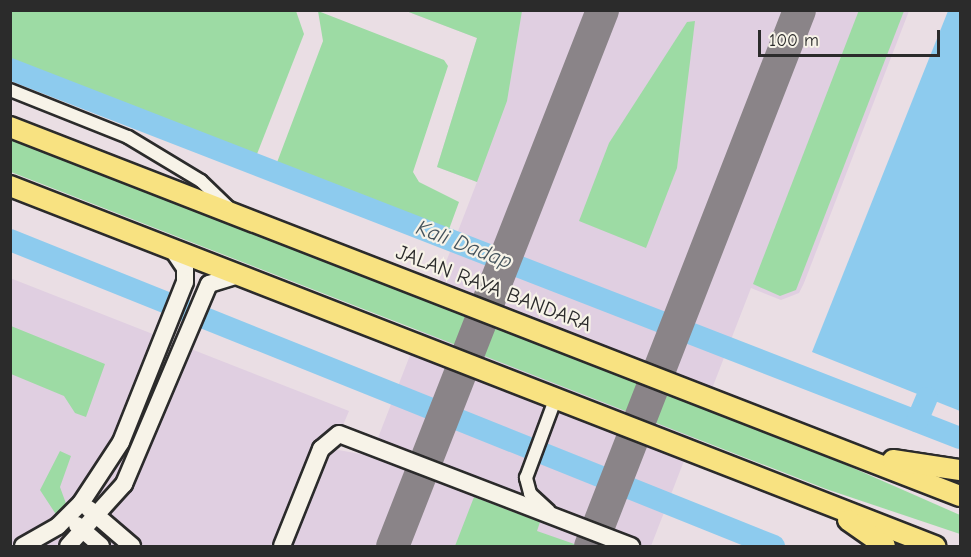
<!DOCTYPE html>
<html>
<head>
<meta charset="utf-8">
<style>
	body { margin:0 }
	#map { position:relative; width:971px; height:557px; overflow:hidden; background:#eadee4; font-family:"Comic Neue",sans-serif }
	div>[style] { position:absolute }
	.built>* { inset:0; background:#e0cfe1 }
	.green>* { inset:0; background:#9ddba4 }
	.water>* { inset:0; background:#8dcbee }
	.river>* { height:22px; margin:-11px; padding:0 11px; transform-origin:11px; border-radius:11px; background:#8dcbee }
	.taxiway>* { height:33px; margin:-16.5px; padding:0 16.5px; transform-origin:16.5px; border-radius:16.5px; background:#8a8488 }
	.roads { filter:drop-shadow(2px 0 #2b2b2b) drop-shadow(-2px 0 #2b2b2b) drop-shadow(0 2px #2b2b2b) drop-shadow(0 -2px #2b2b2b) }
	.street>* { height:12px; margin:-6px; padding:0 6px; transform-origin:6px; border-radius:6px; background:#f7f3e8 }
	.secondary>* { height:16px; margin:-8px; padding:0 8px; transform-origin:8px; border-radius:8px; background:#f7f3e8 }
	.primary>* { height:20px; margin:-10px; padding:0 10px; transform-origin:10px; border-radius:10px; background:#f8e281 }
	span { translate:-50% -50%; white-space:nowrap; text-align:center; line-height:1.15; -webkit-text-stroke:4.5px #f7f3e8; paint-order:stroke }
	.street-label { font-size:21px; color:#2b2b2b }
	.water-label { font-size:22px; color:#44535c; font-style:italic }
	.frame { position:absolute; inset:0; border:12px solid #2b2b2b; pointer-events:none }
	.scale { position:absolute; left:758px; top:30px; width:182px; height:27px; box-sizing:border-box; border:3px solid #2b2b2b; border-top:0; padding-left:8px; font-size:18px; line-height:21px; white-space:nowrap; color:#2b2b2b; -webkit-text-stroke:4px #f7f3e8; paint-order:stroke }
</style>
</head>
<body>
<div id="map">
	<div class="built">
		<div style="clip-path:polygon(406px 11px,909px 11px,804px 283px,799px 293px,781px 300px,751px 288px,651px 546px,11px 546px,10px 278px,349px 411px,333px 449px,371px 456px,477px 182px,437px 167px,477px 38px)"></div>
	</div>
	<div class="green">
		<div style="clip-path:polygon(859px 10px,904px 11px,796px 290px,780px 296px,753px 284px)"></div>
		<div style="clip-path:polygon(10px 11px,296px 11px,304px 34px,257px 154px,252px 154px,11px 60px)"></div>
		<div style="clip-path:polygon(318px 11px,444px 60px,448px 66px,413px 172px,419px 182px,459px 202px,444px 243px,273px 173px,323px 41px)"></div>
		<div style="clip-path:polygon(406px 11px,522px 11px,507px 101px,477px 182px,437px 167px,477px 38px)"></div>
		<div style="clip-path:polygon(695px 21px,677px 168px,646px 248px,579px 221px,609px 143px,687px 22px)"></div>
		<div style="clip-path:polygon(11px 139px,844px 464px,960px 515px,960px 534px,826px 489px,11px 172px)"></div>
		<div style="clip-path:polygon(11px 326px,105px 364px,86px 417px,75px 413px,64px 396px,11px 374px)"></div>
		<div style="clip-path:polygon(60px 451px,71px 456px,60px 487px,68px 509px,57px 516px,40px 490px)"></div>
		<div style="clip-path:polygon(474px 497px,540px 522px,537px 531px,580px 546px,455px 546px)"></div>
	</div>
	<div class="water">
		<div style="clip-path:polygon(948px 11px,960px 11px,960px 411px,812px 352px)"></div>
	</div>
	<div class="river">
		<div style="left:10px;top:69px;width:1019px;rotate:21.23deg"></div>
		<div style="left:10px;top:240px;width:823px;rotate:21.83deg"></div>
		<div style="left:917px;top:421px;width:25px;rotate:-67deg"></div>
	</div>
	<div class="taxiway">
		<div style="left:392px;top:546px;width:576px;rotate:-68.61deg"></div>
		<div style="left:590px;top:546px;width:575px;rotate:-68.7deg"></div>
	</div>
	<div class="roads">
		<div class="street">
			<div style="left:10px;top:90px;width:127px;rotate:21.7deg"></div>
			<div style="left:128px;top:137px;width:85px;rotate:31.1deg"></div>
			<div style="left:201px;top:181px;width:39px;rotate:44deg"></div>
			<div style="left:549px;top:511px;width:26px;rotate:-137deg"></div>
			<div style="left:530px;top:493px;width:16px;rotate:-105deg"></div>
			<div style="left:526px;top:478px;width:83px;rotate:-69.6deg"></div>
		</div>
		<div class="secondary">
			<div style="left:89px;top:509px;width:57px;rotate:40.7deg"></div>
			<div style="left:77px;top:525px;width:32px;rotate:41deg"></div>
			<div style="left:23px;top:546px;width:40px;rotate:-29.7deg"></div>
			<div style="left:58px;top:526px;width:33px;rotate:-45deg"></div>
			<div style="left:81px;top:503px;width:73px;rotate:-56.7deg"></div>
			<div style="left:121px;top:442px;width:172px;rotate:-68.2deg"></div>
			<div style="left:185px;top:282px;width:14px;rotate:-90deg"></div>
			<div style="left:185px;top:268px;width:22px;rotate:-124deg"></div>
			<div style="left:68px;top:546px;width:84px;rotate:-47.9deg"></div>
			<div style="left:124px;top:484px;width:217px;rotate:-67deg"></div>
			<div style="left:209px;top:284px;width:28px;rotate:-17deg"></div>
			<div style="left:282px;top:546px;width:105px;rotate:-68.1deg"></div>
			<div style="left:321px;top:449px;width:23px;rotate:-40deg"></div>
			<div style="left:339px;top:434px;width:313px;rotate:21deg"></div>
		</div>
		<div class="primary">
			<div style="left:10px;top:127px;width:1019px;rotate:21.23deg"></div>
			<div style="left:10px;top:186px;width:993px;rotate:21.27deg"></div>
			<div style="left:893px;top:460px;width:68px;rotate:8.5deg"></div>
			<div style="left:848px;top:520px;width:45px;rotate:35.1deg"></div>
		</div>
	</div>
	<div class="street-label">
		<span style="left:494px;top:288px;rotate:21deg">JALAN RAYA BANDARA</span>
	</div>
	<div class="water-label">
		<span style="left:464px;top:245px;rotate:21deg">Kali Dadap</span>
	</div>
	<div class="frame"></div>
	<div class="scale">100 m</div>
</div>
</body>
</html>
